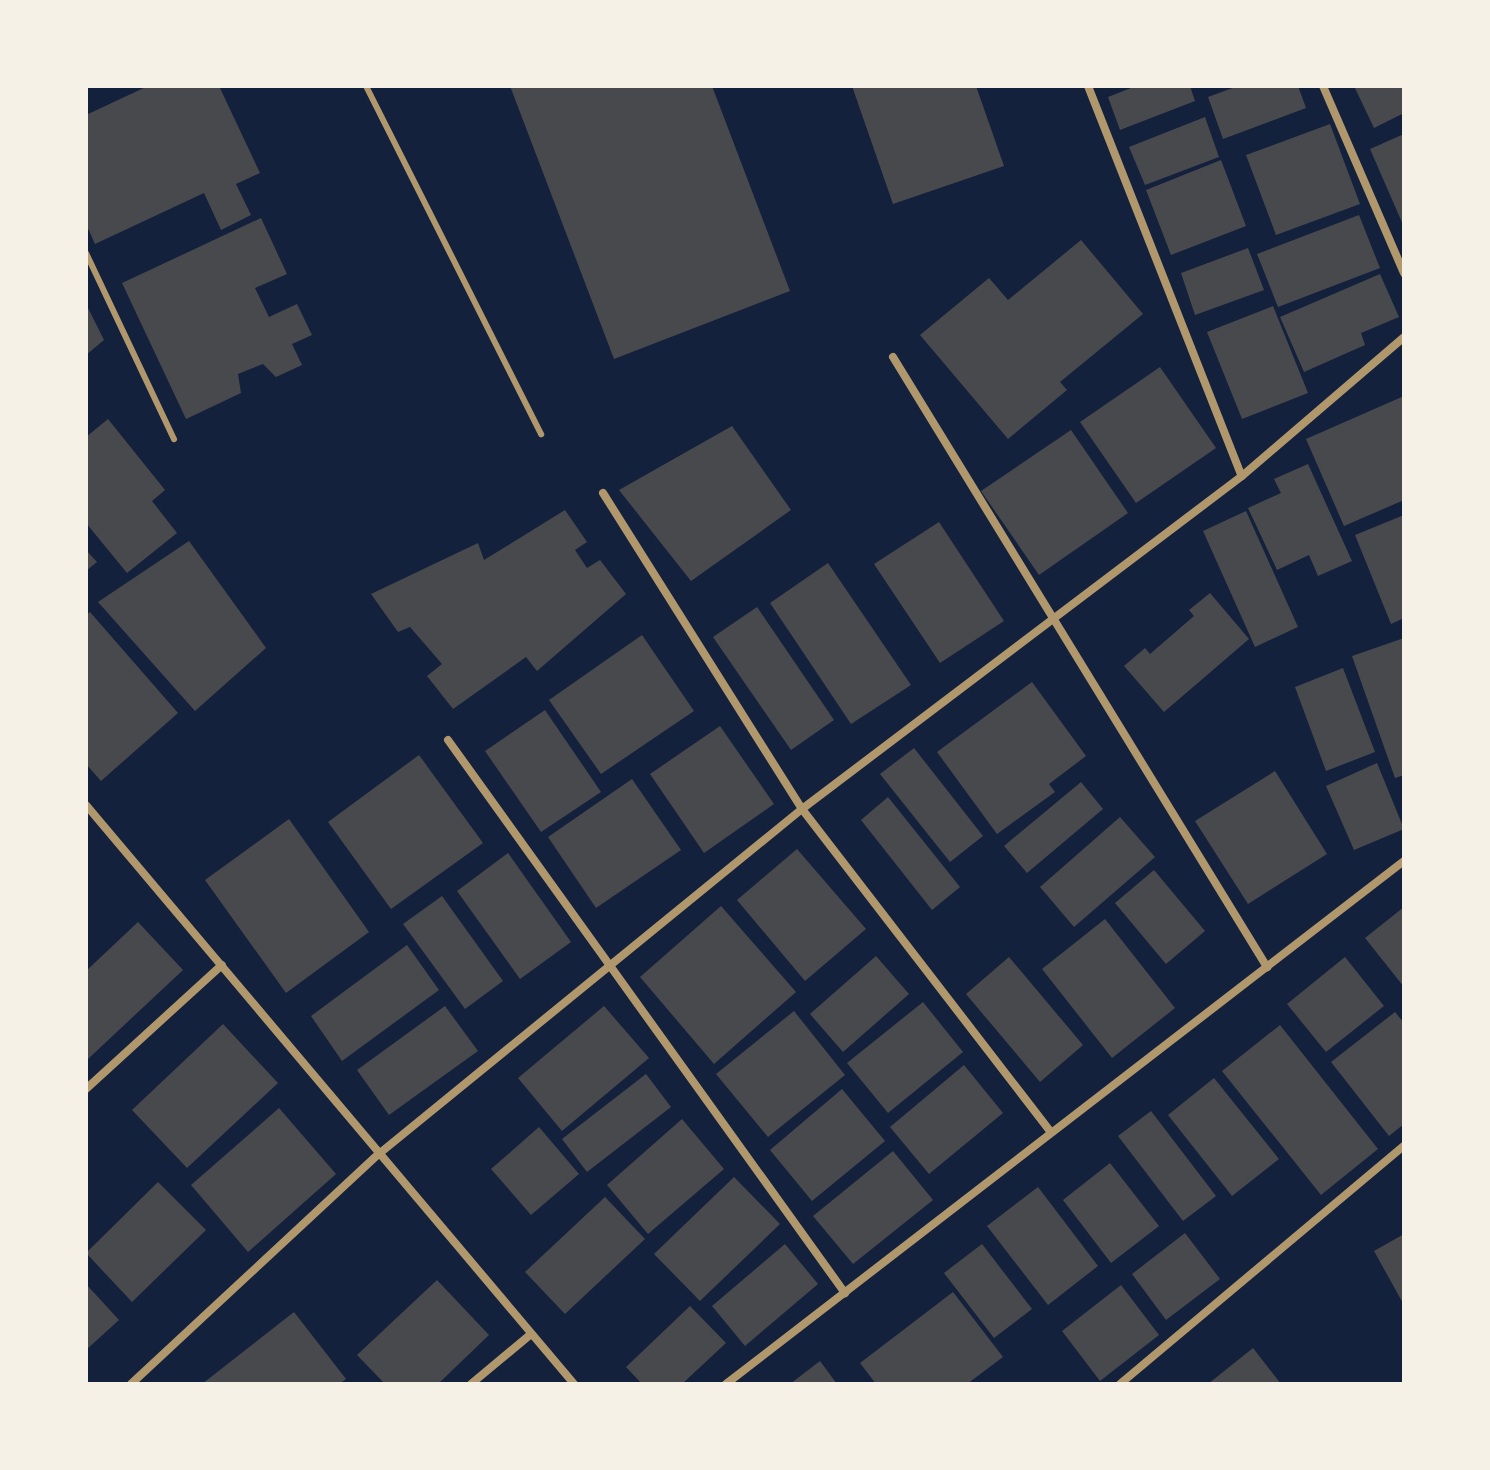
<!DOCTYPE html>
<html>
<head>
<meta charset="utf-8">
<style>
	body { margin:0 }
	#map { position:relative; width:1490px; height:1470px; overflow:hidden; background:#14213d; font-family:"Sofia Sans Condensed",sans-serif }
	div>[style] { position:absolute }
	.building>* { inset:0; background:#48494c }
	.service>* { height:6px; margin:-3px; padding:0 3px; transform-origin:3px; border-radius:3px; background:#b1986c }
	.minor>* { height:8px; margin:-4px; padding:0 4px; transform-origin:4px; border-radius:4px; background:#b1986c }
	span { translate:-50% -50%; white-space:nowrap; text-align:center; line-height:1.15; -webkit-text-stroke:6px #f6f1e7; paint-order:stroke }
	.frame { position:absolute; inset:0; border:88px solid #f6f1e7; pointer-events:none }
</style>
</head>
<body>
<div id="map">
	<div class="building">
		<div style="clip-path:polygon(148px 86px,219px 86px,260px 173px,236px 184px,251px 215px,221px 230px,204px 193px,95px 244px,86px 224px,86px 115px)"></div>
		<div style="clip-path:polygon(510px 86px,712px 86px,790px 291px,614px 359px)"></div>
		<div style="clip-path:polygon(852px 86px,976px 86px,1004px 166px,893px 204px)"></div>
		<div style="clip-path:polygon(1136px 86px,1190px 86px,1195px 101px,1120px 130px,1108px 97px)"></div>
		<div style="clip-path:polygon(1238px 86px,1298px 86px,1306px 108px,1223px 139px,1208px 97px)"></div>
		<div style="clip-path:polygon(1354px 86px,1404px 86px,1404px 113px,1374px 128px)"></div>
		<div style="clip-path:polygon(1205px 117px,1219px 157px,1145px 185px,1129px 147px)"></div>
		<div style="clip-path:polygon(1330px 124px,1360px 204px,1276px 235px,1246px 155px)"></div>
		<div style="clip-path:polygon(1404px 134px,1404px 227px,1370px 149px)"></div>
		<div style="clip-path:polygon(1221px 160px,1246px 226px,1171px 255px,1146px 190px)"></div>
		<div style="clip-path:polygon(1359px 215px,1380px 268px,1278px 307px,1257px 254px)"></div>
		<div style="clip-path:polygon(261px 218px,287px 274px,255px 288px,269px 317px,297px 304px,312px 335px,292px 344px,302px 365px,276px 377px,263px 364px,238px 374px,241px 393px,186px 419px,122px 283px)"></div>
		<div style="clip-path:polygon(1081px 240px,1143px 314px,1060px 382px,1067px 390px,1008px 439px,920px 335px,989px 278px,1008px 300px)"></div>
		<div style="clip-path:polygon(1248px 248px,1264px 290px,1195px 315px,1181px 273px)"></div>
		<div style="clip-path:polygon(1380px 274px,1399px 317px,1361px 333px,1365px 345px,1304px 372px,1280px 317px)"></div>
		<div style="clip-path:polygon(86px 304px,104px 340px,86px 355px)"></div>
		<div style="clip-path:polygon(1273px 306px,1308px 393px,1242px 419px,1207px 332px)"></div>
		<div style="clip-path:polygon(1160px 367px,1216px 448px,1136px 503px,1080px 422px)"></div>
		<div style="clip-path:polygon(1404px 396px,1404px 500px,1344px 526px,1306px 439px)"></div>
		<div style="clip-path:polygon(108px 419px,165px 490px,152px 501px,177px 533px,127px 573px,86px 523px,86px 437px)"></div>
		<div style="clip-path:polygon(732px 426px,791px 510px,691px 581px,619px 490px)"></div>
		<div style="clip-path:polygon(1071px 430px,1128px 513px,1039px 575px,981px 491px)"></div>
		<div style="clip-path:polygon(1308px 464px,1352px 561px,1318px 576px,1309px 555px,1277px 570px,1248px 508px,1281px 493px,1274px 479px)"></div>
		<div style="clip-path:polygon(565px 510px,587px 542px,575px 550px,587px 568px,600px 560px,626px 594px,537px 671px,526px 657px,453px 709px,427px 676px,442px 664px,410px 627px,398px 632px,371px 594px,478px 543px,484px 560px)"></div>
		<div style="clip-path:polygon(1246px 511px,1298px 627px,1255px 647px,1203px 531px)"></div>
		<div style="clip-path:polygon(1404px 515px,1404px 618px,1391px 624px,1355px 535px)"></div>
		<div style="clip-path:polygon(939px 522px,1004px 621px,940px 663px,874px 564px)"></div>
		<div style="clip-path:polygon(189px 541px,266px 648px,195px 711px,98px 602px)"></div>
		<div style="clip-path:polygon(86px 550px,97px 562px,86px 571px)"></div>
		<div style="clip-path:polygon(828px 563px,911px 685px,851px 724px,770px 603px)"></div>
		<div style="clip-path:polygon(1210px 593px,1249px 639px,1164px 712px,1124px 666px,1145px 648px,1150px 654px,1194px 616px,1189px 610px)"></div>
		<div style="clip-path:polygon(757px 607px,834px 720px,791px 750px,713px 637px)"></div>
		<div style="clip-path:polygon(90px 612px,178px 713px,101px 781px,86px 764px,86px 615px)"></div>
		<div style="clip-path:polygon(642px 635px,694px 711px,601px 774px,549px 700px)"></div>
		<div style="clip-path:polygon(1404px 638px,1404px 775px,1395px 778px,1352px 656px)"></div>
		<div style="clip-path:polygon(1343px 668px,1375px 752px,1326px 771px,1295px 687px)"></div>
		<div style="clip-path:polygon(1032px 682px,1086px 756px,1049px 784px,1055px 792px,997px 834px,937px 752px)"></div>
		<div style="clip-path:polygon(545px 710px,601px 792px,541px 832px,485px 751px)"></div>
		<div style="clip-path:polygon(720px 726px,774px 804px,704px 853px,650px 774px)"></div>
		<div style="clip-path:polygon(914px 748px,983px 836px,950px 862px,880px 774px)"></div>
		<div style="clip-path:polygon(419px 755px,483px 843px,391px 909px,328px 822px)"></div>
		<div style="clip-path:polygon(1377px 763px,1404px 829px,1354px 850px,1326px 786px)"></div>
		<div style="clip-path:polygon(1275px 771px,1327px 854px,1248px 904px,1195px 821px)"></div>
		<div style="clip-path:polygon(632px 779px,681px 850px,596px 908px,548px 837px)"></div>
		<div style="clip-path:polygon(1081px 782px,1103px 809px,1027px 873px,1004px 846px)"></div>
		<div style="clip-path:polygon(888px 797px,960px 887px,932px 910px,861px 820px)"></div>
		<div style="clip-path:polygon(1120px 817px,1155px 857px,1074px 927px,1040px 887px)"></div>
		<div style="clip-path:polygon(289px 819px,369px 932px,286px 993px,205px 880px)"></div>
		<div style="clip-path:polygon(797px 849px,866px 929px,805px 981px,737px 900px)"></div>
		<div style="clip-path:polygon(508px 853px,571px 942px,520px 979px,457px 891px)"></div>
		<div style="clip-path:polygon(1154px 870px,1205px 931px,1166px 964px,1115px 903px)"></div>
		<div style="clip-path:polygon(442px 896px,503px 981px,465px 1009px,403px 924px)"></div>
		<div style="clip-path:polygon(721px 906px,796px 992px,714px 1064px,640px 977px)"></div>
		<div style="clip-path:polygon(1404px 907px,1404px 987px,1365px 938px)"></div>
		<div style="clip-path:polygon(1105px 919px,1175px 1008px,1112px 1058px,1042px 969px)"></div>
		<div style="clip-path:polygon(138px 922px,183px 970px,88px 1059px,86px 971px)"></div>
		<div style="clip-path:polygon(407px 945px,439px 990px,342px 1061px,311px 1016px)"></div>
		<div style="clip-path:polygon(876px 956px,909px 994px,843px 1052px,810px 1014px)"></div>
		<div style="clip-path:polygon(1009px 957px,1083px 1045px,1040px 1082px,966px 994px)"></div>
		<div style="clip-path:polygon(1345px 957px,1384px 1006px,1326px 1052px,1287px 1004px)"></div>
		<div style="clip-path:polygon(923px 1002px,963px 1052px,888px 1113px,847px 1063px)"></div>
		<div style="clip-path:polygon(445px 1006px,478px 1051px,389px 1115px,357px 1070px)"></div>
		<div style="clip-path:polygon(604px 1006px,649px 1058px,562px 1131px,518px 1078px)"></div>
		<div style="clip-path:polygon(794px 1011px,845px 1075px,768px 1137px,716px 1074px)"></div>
		<div style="clip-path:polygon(1395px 1012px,1404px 1023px,1404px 1124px,1389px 1136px,1331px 1062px)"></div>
		<div style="clip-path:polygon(223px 1024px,278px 1083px,187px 1168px,132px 1110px)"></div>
		<div style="clip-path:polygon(1280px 1025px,1378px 1149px,1321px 1195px,1222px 1071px)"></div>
		<div style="clip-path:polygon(964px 1065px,1003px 1113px,929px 1174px,890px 1127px)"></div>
		<div style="clip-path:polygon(646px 1074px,671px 1107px,587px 1172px,562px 1139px)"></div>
		<div style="clip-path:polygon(1214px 1078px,1279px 1159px,1232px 1196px,1168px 1115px)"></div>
		<div style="clip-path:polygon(842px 1089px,885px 1141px,812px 1201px,770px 1150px)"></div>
		<div style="clip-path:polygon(279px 1108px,336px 1174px,248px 1252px,191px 1185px)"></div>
		<div style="clip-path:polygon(1151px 1111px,1216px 1196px,1183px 1221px,1118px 1136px)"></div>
		<div style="clip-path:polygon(682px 1119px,724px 1169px,648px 1234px,607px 1185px)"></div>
		<div style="clip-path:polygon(539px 1127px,579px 1174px,531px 1215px,491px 1169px)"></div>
		<div style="clip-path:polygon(893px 1151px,933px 1200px,853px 1264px,813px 1216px)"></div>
		<div style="clip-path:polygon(1110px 1163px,1159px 1226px,1111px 1263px,1063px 1200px)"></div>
		<div style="clip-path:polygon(734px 1177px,780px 1224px,700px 1301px,654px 1254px)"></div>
		<div style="clip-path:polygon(158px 1182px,206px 1230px,132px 1302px,86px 1253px)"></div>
		<div style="clip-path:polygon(1038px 1187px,1098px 1266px,1048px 1305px,987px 1226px)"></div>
		<div style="clip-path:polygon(605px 1197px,645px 1239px,565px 1314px,525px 1272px)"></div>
		<div style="clip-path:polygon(1185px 1233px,1220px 1279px,1166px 1320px,1132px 1274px)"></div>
		<div style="clip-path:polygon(1404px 1234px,1404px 1305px,1374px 1251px)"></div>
		<div style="clip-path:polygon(785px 1244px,818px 1284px,745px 1346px,712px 1306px)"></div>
		<div style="clip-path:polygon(982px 1244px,1032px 1309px,994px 1338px,944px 1273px)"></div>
		<div style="clip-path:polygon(437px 1280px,489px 1335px,438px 1384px,385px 1384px,357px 1355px)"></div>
		<div style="clip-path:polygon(86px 1284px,119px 1320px,86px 1350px)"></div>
		<div style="clip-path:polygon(1121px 1285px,1159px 1335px,1100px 1381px,1062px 1331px)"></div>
		<div style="clip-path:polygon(953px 1292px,1003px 1357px,967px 1384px,876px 1384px,860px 1363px)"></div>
		<div style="clip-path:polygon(690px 1306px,726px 1343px,682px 1384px,642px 1384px,626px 1367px)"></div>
		<div style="clip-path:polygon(294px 1312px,346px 1379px,339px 1384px,202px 1384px)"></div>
		<div style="clip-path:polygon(1253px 1348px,1281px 1384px,1208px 1384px)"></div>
		<div style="clip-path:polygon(820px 1361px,837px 1384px,790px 1384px)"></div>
	</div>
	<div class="service">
		<div style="left:366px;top:86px;width:390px;rotate:63.3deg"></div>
		<div style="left:86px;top:253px;width:206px;rotate:64.7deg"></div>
	</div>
	<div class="minor">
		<div style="left:1088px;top:86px;width:419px;rotate:68.5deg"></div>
		<div style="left:1323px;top:86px;width:204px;rotate:66.6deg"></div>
		<div style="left:893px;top:357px;width:716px;rotate:58.49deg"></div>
		<div style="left:603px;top:493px;width:373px;rotate:57.8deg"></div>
		<div style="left:802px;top:809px;width:408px;rotate:52.4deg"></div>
		<div style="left:448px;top:740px;width:681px;rotate:54.33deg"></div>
		<div style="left:86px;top:805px;width:757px;rotate:49.87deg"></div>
		<div style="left:86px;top:1089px;width:184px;rotate:-42.4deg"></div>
		<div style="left:131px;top:1384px;width:340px;rotate:-42.9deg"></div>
		<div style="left:380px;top:1153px;width:544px;rotate:-39.19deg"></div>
		<div style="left:802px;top:809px;width:552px;rotate:-37.12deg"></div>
		<div style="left:1242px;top:476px;width:213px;rotate:-40.6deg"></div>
		<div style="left:471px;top:1384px;width:78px;rotate:-39.8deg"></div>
		<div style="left:726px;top:1384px;width:856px;rotate:-37.65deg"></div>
		<div style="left:1120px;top:1384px;width:371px;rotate:-40deg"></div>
	</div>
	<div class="frame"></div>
</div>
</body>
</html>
